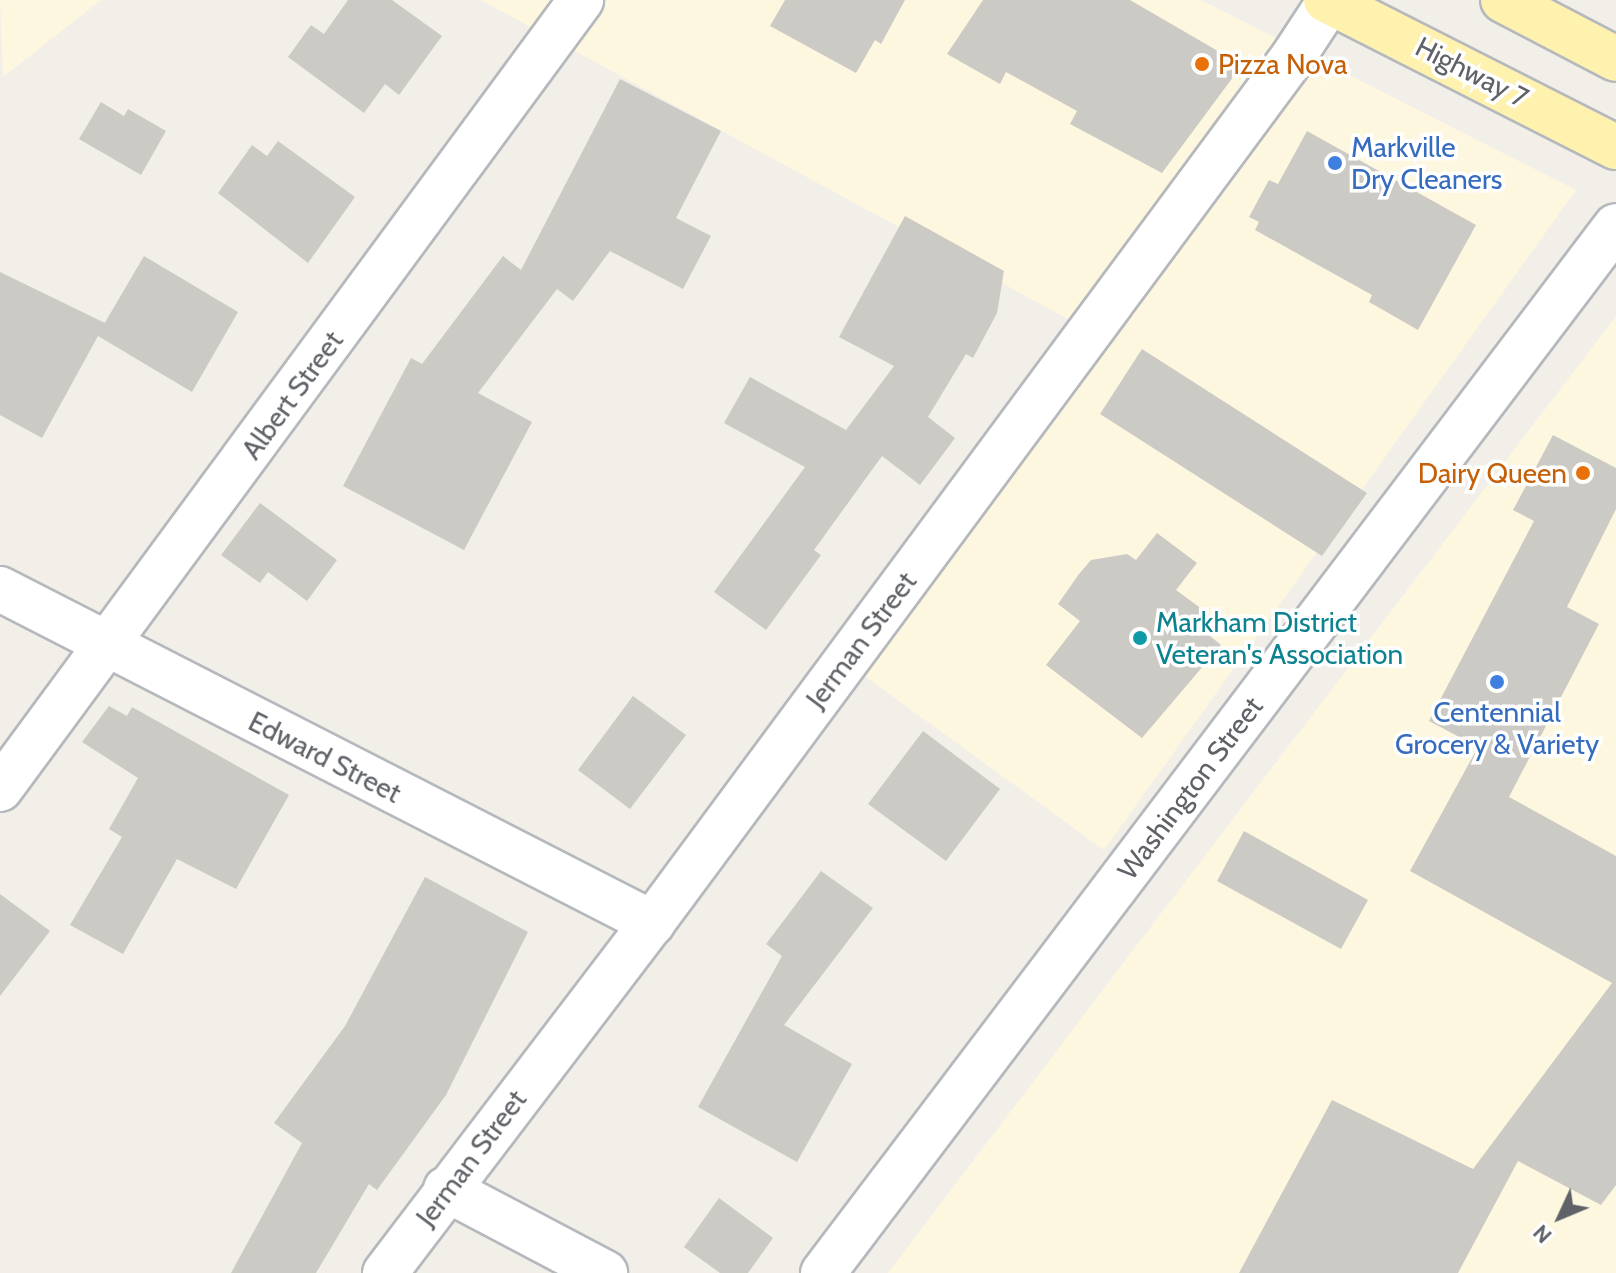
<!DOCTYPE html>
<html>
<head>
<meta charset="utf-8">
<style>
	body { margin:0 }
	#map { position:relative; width:1616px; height:1273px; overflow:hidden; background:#f1efe8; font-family:Cabin,sans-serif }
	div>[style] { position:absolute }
	.commercial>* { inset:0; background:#fef7e0 }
	.building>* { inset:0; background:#cccac5 }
	.roads { filter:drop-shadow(2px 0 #b5b8bc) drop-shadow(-2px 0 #b5b8bc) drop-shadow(0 2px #b5b8bc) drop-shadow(0 -2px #b5b8bc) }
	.street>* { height:44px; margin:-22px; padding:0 22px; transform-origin:22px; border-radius:22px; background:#fff }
	.primary>* { height:44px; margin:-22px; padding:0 22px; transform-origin:22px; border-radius:22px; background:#fff2af }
	.dots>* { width:22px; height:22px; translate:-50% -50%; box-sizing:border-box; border:4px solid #fff; border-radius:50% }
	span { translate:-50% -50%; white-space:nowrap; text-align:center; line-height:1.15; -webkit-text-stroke:7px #fff; paint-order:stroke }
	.food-label { font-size:28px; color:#c56008 }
	.left { translate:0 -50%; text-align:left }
	.right { translate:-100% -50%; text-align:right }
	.street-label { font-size:28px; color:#5f6368 }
	.shop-label { font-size:28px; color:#366cbe }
	.culture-label { font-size:28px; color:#0d838f }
	.north { position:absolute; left:1520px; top:1177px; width:80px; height:80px; -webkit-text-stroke:6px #fff; paint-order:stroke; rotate:226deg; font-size:22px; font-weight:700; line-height:32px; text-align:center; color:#5f6368 }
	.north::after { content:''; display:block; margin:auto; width:28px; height:36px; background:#5f6368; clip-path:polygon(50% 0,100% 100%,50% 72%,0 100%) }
</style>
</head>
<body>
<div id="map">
	<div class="commercial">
		<div style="clip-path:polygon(0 0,101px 0,3px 77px)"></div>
		<div style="clip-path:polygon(481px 0,1201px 0,1576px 190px,1104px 850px,826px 648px,1070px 320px)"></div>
		<div style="clip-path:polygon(1616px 316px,1616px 1273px,888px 1273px,1172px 899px)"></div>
	</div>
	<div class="building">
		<div style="clip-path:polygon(348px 0,392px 0,442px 36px,399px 95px,385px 84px,364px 113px,288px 57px,311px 25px,324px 34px)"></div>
		<div style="clip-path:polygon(785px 0,905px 0,881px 44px,875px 40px,856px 73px,770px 26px)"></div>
		<div style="clip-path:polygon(983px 0,1130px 0,1242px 65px,1162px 173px,1070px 124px,1077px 111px,1006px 72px,1000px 84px,947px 54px)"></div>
		<div style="clip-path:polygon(620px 79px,721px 131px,676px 218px,711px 236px,683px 289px,610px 251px,573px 301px,557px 289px,478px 393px,532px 422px,464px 550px,343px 486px,411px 358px,422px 364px,503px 256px,521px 270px)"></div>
		<div style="clip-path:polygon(101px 102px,124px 116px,128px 109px,166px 131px,141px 175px,79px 139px)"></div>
		<div style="clip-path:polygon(1307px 131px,1476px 225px,1418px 330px,1369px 302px,1372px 295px,1255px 230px,1259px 222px,1249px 217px,1269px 180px,1278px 184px)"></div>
		<div style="clip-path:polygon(278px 141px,355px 197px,308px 263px,218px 193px,252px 145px,267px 156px)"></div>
		<div style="clip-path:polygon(905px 216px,1004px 271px,997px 313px,973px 358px,966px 354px,928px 417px,955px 438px,920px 485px,882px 456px,814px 550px,821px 555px,766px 630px,714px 592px,805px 467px,724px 423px,750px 377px,846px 430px,894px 366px,839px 337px)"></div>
		<div style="clip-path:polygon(144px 256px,238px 312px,192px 392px,98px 336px,42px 438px,0 415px,0 272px,105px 323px,100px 331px)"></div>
		<div style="clip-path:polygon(1142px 349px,1367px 493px,1322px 556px,1100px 414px)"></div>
		<div style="clip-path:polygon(1553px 435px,1616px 468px,1616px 509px,1567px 607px,1599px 624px,1509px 797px,1616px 856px,1616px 1185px,1601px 1205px,1518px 1161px,1458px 1273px,1239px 1273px,1332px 1100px,1473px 1169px,1612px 983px,1410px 871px,1478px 747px,1429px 721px,1534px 521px,1513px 510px)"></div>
		<div style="clip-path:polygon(260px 503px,337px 560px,307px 601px,268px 572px,260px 583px,221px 555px)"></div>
		<div style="clip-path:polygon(1157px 533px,1197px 563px,1176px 590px,1214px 618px,1204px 631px,1221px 645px,1142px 738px,1046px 665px,1080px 621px,1058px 604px,1079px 574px,1091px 560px,1127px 554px,1136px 560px)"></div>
		<div style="clip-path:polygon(633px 696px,686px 735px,630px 809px,578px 770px)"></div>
		<div style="clip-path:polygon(109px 706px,127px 716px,132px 707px,289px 795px,236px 889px,177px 859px,123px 954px,70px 925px,122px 837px,109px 829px,138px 778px,82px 742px)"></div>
		<div style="clip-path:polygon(923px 731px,1000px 789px,946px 861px,868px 804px)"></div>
		<div style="clip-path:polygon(1244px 831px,1368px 900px,1341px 949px,1217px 881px)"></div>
		<div style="clip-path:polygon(821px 871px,873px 908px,784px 1025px,852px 1064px,797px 1162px,698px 1107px,782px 956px,766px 944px)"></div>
		<div style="clip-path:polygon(425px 877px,528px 932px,446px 1095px,377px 1190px,369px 1184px,316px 1273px,231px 1273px,302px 1143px,274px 1123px,345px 1026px)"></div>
		<div style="clip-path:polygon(0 894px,50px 931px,0 996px)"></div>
		<div style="clip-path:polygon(719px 1198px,773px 1238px,748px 1273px,720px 1273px,684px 1247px)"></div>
	</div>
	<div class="roads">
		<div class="street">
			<div style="left:0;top:589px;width:733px;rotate:27.12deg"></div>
			<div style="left:0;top:789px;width:980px;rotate:-53.63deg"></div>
			<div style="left:446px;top:1189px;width:180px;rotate:27.8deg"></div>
			<div style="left:385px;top:1273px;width:440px;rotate:-52.7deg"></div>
			<div style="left:652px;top:923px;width:1077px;rotate:-53.49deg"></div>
			<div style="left:1293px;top:57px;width:66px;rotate:-56.8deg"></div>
			<div style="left:823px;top:1273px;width:1313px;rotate:-52.86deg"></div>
		</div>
		<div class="primary">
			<div style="left:1326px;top:0;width:325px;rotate:26.9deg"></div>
			<div style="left:1503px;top:0;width:127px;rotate:27.6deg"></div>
		</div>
	</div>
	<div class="dots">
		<div style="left:1202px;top:64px;background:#e8710a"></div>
		<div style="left:1335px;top:163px;background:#3f7fe0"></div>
		<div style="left:1583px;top:473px;background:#e8710a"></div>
		<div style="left:1140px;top:638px;background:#0f9aa8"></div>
		<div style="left:1497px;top:682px;background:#3f7fe0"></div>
	</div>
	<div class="food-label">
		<span class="left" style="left:1218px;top:64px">Pizza Nova</span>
		<span class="right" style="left:1567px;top:473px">Dairy Queen</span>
	</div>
	<div class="street-label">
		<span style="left:1472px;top:72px;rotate:27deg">Highway 7</span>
		<span style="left:292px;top:395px;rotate:-54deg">Albert Street</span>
		<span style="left:861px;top:640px;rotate:-53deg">Jerman Street</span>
		<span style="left:325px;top:757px;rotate:27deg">Edward Street</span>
		<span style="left:1190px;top:788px;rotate:-53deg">Washington Street</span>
		<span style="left:471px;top:1158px;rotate:-53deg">Jerman Street</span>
	</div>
	<div class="shop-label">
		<span class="left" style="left:1351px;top:163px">Markville<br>Dry Cleaners</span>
		<span style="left:1497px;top:728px">Centennial<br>Grocery &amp; Variety</span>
	</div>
	<div class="culture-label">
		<span class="left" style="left:1156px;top:638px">Markham District<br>Veteran's Association</span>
	</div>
	<div class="north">N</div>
</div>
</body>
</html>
